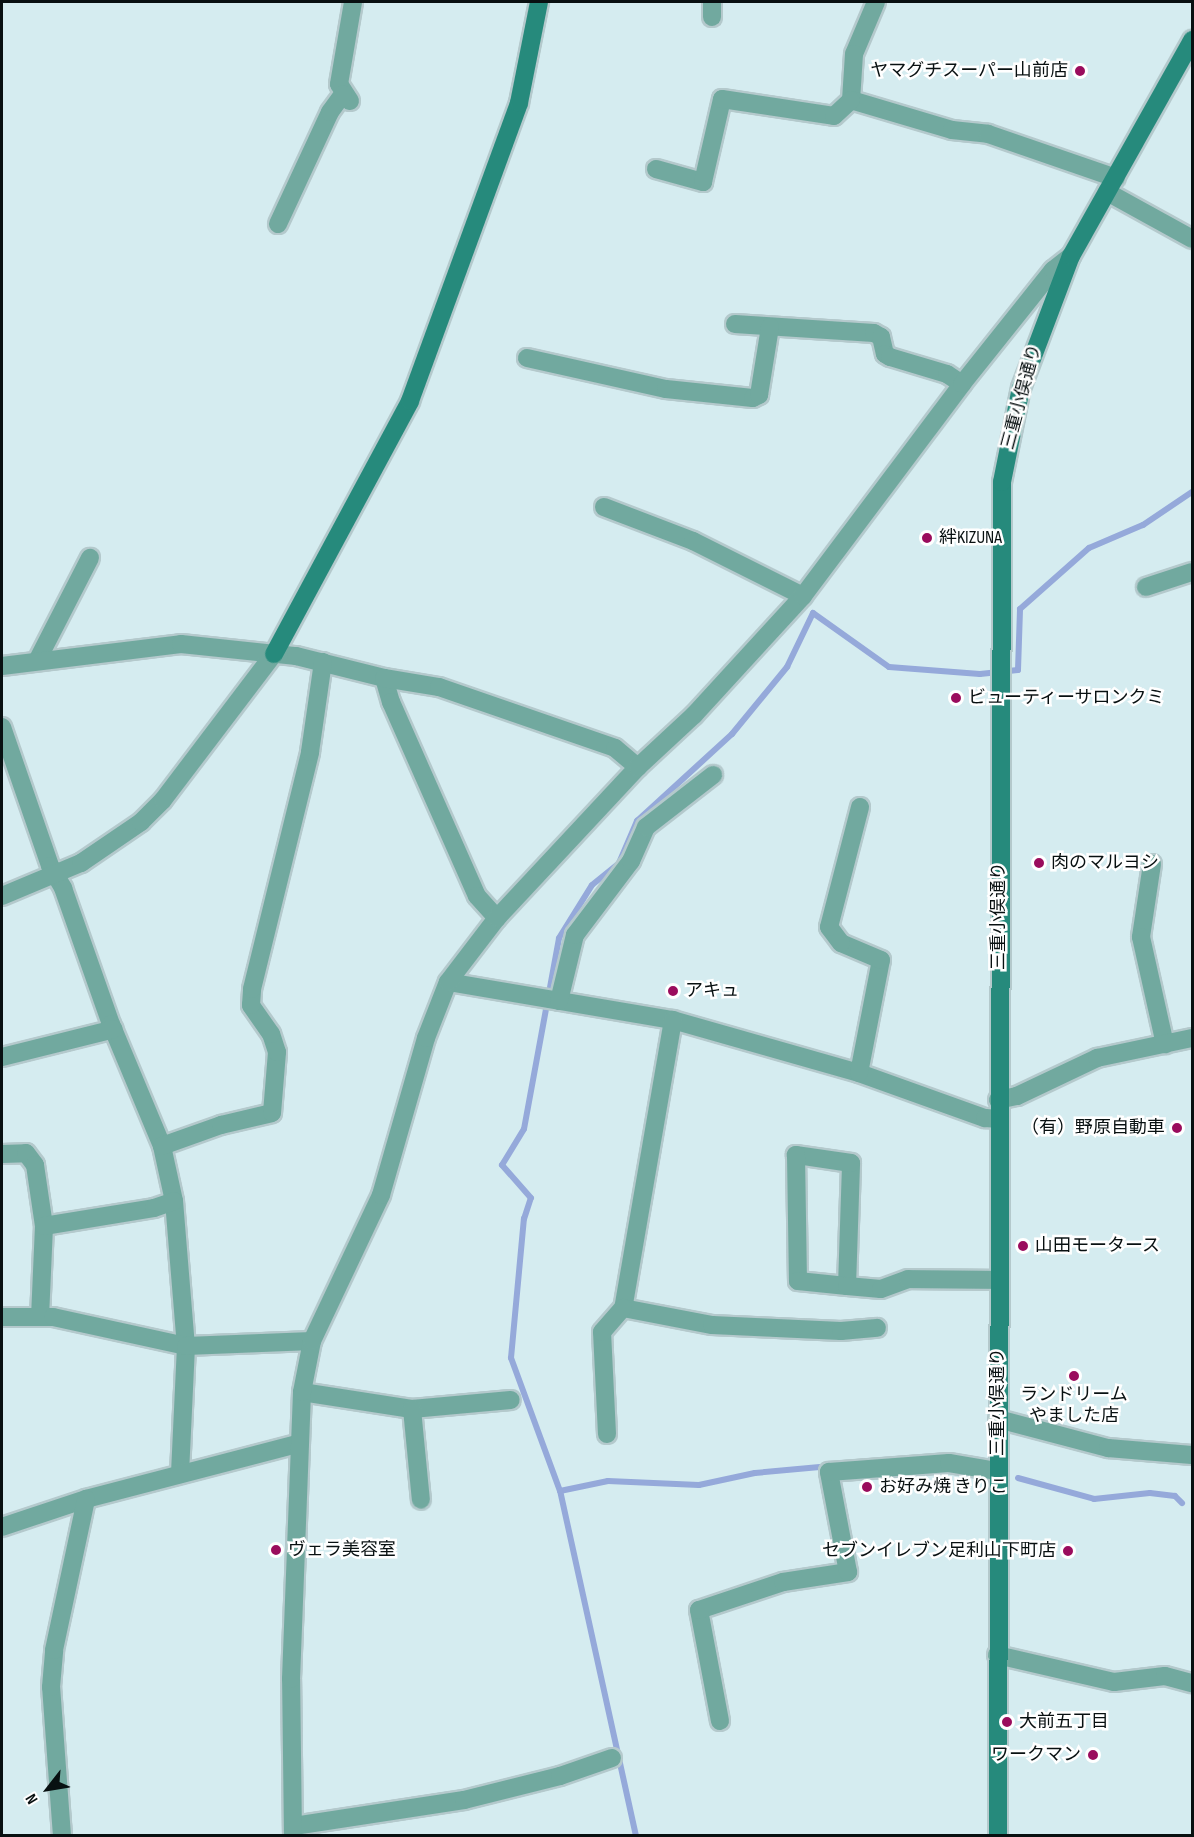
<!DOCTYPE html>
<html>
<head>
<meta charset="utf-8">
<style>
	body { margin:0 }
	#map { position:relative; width:1194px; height:1837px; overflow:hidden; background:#d5ecf0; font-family:"Sofia Sans Condensed","Noto Sans JP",sans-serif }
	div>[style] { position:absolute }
	.stream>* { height:6px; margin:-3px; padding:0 3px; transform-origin:3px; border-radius:3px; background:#95a9da }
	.roads { filter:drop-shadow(2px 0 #b4c9cc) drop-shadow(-2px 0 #b4c9cc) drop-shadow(0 2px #b4c9cc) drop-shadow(0 -2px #b4c9cc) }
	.street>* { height:18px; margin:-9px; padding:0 9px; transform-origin:9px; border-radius:9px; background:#71a99f }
	.secondary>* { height:18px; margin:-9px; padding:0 9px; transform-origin:9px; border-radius:9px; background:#268a7c }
	.dots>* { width:16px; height:16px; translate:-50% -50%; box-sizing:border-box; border:3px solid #fff; border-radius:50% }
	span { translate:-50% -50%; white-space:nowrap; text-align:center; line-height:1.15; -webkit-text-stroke:5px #fff; paint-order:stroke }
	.poi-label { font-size:18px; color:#081011 }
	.right { translate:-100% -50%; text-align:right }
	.left { translate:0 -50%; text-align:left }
	.street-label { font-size:18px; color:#081011 }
	.frame { position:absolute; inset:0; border:3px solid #081011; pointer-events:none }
	.north { position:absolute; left:18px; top:1759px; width:60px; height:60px; -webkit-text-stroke:4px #fff; paint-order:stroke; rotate:239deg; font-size:16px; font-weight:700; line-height:24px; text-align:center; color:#081011 }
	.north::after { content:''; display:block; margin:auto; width:21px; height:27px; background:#081011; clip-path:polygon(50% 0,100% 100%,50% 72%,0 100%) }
</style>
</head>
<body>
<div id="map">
	<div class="stream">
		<div style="left:1018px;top:1478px;width:79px;rotate:15.4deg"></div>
		<div style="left:1094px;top:1499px;width:56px;rotate:-6.1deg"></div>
		<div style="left:1150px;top:1493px;width:25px;rotate:7deg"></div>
		<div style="left:1175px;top:1496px;width:10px;rotate:45deg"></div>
		<div style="left:560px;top:1491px;width:49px;rotate:-11.8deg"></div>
		<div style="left:608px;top:1481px;width:91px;rotate:2.5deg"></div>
		<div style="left:699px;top:1485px;width:57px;rotate:-12.1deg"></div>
		<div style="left:755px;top:1473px;width:65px;rotate:-5.3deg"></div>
		<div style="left:636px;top:1836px;width:353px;rotate:-102.4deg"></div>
		<div style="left:560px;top:1491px;width:142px;rotate:-110.2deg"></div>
		<div style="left:511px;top:1358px;width:140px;rotate:-84.7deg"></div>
		<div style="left:524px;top:1219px;width:22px;rotate:-72deg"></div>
		<div style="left:531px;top:1198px;width:44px;rotate:-131.3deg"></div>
		<div style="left:502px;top:1165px;width:42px;rotate:-58.6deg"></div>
		<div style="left:524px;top:1129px;width:194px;rotate:-79.6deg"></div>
		<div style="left:559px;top:938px;width:62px;rotate:-58.1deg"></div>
		<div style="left:592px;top:885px;width:35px;rotate:-39deg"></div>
		<div style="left:619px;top:863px;width:46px;rotate:-66.8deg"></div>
		<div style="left:637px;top:821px;width:129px;rotate:-42.5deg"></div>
		<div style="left:732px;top:734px;width:87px;rotate:-50.6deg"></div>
		<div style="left:787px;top:667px;width:60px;rotate:-64.3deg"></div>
		<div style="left:813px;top:613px;width:93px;rotate:35.4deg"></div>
		<div style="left:889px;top:667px;width:91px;rotate:4.4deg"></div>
		<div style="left:980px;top:674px;width:38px;rotate:-6deg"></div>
		<div style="left:1018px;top:670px;width:61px;rotate:-88.1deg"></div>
		<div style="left:1020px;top:609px;width:92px;rotate:-41.5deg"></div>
		<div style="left:1089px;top:548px;width:59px;rotate:-23.1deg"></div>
		<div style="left:1143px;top:525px;width:59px;rotate:-34deg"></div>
	</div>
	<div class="roads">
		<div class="street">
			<div style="left:876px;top:2px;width:56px;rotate:112.9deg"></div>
			<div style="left:854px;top:54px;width:46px;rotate:93.7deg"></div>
			<div style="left:851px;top:100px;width:105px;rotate:16.5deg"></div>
			<div style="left:952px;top:130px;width:36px;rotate:6deg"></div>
			<div style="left:988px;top:134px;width:135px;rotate:19deg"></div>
			<div style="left:712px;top:17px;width:15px;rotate:-90deg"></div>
			<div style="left:350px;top:101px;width:20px;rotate:-123deg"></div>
			<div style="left:339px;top:84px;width:83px;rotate:-80.3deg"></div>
			<div style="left:656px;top:169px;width:49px;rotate:15.5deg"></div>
			<div style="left:703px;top:182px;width:85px;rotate:-77.1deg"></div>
			<div style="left:722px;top:99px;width:113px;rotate:8.6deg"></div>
			<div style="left:834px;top:116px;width:23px;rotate:-43deg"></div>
			<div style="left:1107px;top:192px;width:97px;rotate:28.9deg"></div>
			<div style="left:278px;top:224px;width:123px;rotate:-65.1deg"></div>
			<div style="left:330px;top:112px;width:22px;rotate:-54deg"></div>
			<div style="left:735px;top:324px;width:139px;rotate:3.7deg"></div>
			<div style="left:874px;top:333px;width:8px;rotate:30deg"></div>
			<div style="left:881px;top:337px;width:17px;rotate:77deg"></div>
			<div style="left:885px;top:354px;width:6px;rotate:31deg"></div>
			<div style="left:890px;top:357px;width:59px;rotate:16.6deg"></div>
			<div style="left:947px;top:374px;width:18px;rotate:34deg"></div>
			<div style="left:527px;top:358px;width:142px;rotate:12.6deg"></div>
			<div style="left:666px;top:389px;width:87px;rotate:5.9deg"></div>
			<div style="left:753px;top:398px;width:7px;rotate:-27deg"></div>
			<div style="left:759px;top:395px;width:69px;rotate:-80.8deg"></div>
			<div style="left:604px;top:507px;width:95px;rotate:20.9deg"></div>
			<div style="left:693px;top:541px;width:123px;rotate:26.6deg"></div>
			<div style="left:1146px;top:587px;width:48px;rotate:-18.1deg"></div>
			<div style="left:37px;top:661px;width:116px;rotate:-62.8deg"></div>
			<div style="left:2px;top:666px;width:180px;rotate:-7deg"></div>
			<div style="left:181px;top:644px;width:116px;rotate:6deg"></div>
			<div style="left:296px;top:656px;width:91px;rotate:14deg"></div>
			<div style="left:384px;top:678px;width:25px;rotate:74deg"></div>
			<div style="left:391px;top:702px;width:212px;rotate:66.1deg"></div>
			<div style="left:477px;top:896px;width:30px;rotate:48deg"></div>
			<div style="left:384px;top:678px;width:56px;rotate:9.3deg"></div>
			<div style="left:439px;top:687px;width:186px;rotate:19.1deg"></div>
			<div style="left:615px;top:748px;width:30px;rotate:40deg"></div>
			<div style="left:2px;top:727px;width:147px;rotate:70.9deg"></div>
			<div style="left:50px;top:866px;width:26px;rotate:59deg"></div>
			<div style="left:63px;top:888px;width:144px;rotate:70.6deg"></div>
			<div style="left:111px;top:1024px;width:132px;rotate:67.3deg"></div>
			<div style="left:162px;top:1146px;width:56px;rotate:77.7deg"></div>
			<div style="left:174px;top:1201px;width:145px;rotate:85.3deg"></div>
			<div style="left:186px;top:1346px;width:128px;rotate:92.7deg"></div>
			<div style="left:1152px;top:864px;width:74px;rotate:98.6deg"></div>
			<div style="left:1141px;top:937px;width:110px;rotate:77.4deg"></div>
			<div style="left:2px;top:896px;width:86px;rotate:-22.7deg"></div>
			<div style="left:81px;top:863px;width:73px;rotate:-34.3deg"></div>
			<div style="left:141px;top:822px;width:31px;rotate:-45deg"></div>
			<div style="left:163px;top:800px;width:183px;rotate:-52.8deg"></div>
			<div style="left:448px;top:982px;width:228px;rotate:9.6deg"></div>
			<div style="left:673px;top:1020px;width:193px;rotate:15.9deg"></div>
			<div style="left:859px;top:1073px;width:134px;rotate:19.7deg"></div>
			<div style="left:985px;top:1118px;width:15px;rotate:4deg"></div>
			<div style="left:559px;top:1001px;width:68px;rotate:-76.4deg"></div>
			<div style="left:575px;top:935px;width:93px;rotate:-52.9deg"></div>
			<div style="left:631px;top:861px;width:37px;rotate:-66deg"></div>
			<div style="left:646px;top:827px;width:85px;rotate:-37.8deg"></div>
			<div style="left:673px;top:1020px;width:292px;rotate:99.8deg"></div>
			<div style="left:623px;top:1308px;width:91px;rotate:10.8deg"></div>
			<div style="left:712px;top:1325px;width:129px;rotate:2.7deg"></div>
			<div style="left:841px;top:1331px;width:36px;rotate:-5deg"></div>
			<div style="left:2px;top:1057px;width:115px;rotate:-14deg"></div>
			<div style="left:859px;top:1073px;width:115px;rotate:-79deg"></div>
			<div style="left:881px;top:960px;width:43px;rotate:-157deg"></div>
			<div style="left:841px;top:943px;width:20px;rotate:-127deg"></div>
			<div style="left:829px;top:927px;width:124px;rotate:-75.5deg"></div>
			<div style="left:998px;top:1100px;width:19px;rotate:-12deg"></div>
			<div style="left:1017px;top:1096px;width:89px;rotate:-25.4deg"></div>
			<div style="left:1097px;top:1058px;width:97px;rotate:-11.9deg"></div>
			<div style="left:162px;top:1146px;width:63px;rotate:-19.6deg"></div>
			<div style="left:221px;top:1125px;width:52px;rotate:-13.2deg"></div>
			<div style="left:272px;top:1113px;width:61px;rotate:-85.3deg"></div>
			<div style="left:277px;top:1052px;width:19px;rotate:-108deg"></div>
			<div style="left:271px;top:1034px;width:35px;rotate:-125deg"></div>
			<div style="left:251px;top:1005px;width:16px;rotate:-86deg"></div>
			<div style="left:252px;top:989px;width:244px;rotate:-76.2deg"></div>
			<div style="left:310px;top:752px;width:91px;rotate:-81.8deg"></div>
			<div style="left:2px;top:1154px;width:24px;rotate:-2deg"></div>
			<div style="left:26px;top:1153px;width:15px;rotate:53deg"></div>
			<div style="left:35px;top:1165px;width:62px;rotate:81.6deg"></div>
			<div style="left:44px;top:1226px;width:90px;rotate:92.5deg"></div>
			<div style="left:44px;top:1226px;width:111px;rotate:-9.3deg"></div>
			<div style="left:154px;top:1208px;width:21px;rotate:-19deg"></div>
			<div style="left:847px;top:1286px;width:123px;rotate:-88.1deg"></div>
			<div style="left:851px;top:1163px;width:56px;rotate:-171.7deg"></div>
			<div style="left:796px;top:1155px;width:126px;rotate:89.1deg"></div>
			<div style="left:798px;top:1281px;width:49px;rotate:5.8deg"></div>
			<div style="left:847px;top:1286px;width:34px;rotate:5deg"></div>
			<div style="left:881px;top:1289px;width:29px;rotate:-20deg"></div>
			<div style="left:908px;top:1279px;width:90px;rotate:0.6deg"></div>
			<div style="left:2px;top:1317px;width:51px"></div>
			<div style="left:53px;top:1317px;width:136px;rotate:12.3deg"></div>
			<div style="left:186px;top:1346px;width:126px;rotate:-2.3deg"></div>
			<div style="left:302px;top:1392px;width:111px;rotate:8.8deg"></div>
			<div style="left:412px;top:1409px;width:99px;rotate:-5.2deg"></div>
			<div style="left:412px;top:1409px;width:91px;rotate:84.4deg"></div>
			<div style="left:998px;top:1419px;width:114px;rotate:14.8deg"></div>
			<div style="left:1108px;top:1448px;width:84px;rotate:4.8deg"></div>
			<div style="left:607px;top:1434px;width:102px;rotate:-92.8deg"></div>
			<div style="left:602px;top:1332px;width:32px;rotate:-49deg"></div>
			<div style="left:2px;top:1527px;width:89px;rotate:-18.4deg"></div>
			<div style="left:86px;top:1499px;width:218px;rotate:-14.6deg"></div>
			<div style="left:997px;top:1655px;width:120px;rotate:13deg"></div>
			<div style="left:1114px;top:1682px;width:51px;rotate:-6.7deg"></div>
			<div style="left:1165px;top:1676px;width:28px;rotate:15deg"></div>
			<div style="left:720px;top:1721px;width:113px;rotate:-100.7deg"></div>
			<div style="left:699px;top:1610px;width:89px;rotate:-18.4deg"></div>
			<div style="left:783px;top:1582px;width:66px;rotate:-8.7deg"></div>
			<div style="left:848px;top:1572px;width:102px;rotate:-100.8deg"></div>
			<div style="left:829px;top:1472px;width:120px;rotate:-4.3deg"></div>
			<div style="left:949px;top:1463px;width:49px;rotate:9.5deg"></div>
			<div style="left:294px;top:1826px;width:172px;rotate:-8.7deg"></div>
			<div style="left:464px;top:1800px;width:99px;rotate:-14deg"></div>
			<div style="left:560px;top:1776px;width:55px;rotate:-19.1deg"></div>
			<div style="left:62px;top:1836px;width:149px;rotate:-94.2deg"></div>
			<div style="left:51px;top:1687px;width:37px;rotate:-85deg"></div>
			<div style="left:54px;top:1650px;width:154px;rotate:-78deg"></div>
			<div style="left:293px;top:1836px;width:157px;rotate:-90.7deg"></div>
			<div style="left:291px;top:1679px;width:287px;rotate:-87.8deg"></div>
			<div style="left:302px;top:1392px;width:52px;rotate:-78.9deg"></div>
			<div style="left:312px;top:1341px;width:161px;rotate:-64.7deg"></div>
			<div style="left:381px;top:1195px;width:163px;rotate:-74deg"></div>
			<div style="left:426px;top:1038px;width:60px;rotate:-68.6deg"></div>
			<div style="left:448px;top:982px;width:81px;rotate:-52.6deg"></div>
			<div style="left:497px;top:918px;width:207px;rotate:-47deg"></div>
			<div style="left:638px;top:767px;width:76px;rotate:-42.9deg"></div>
			<div style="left:694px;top:715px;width:161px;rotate:-47.5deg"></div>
			<div style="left:803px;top:596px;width:265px;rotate:-53.1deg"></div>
			<div style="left:962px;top:384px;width:146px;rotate:-51.4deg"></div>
			<div style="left:1053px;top:270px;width:23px;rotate:-38deg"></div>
		</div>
		<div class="secondary">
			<div style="left:274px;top:654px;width:287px;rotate:-61.7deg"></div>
			<div style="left:410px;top:401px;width:317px;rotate:-69.9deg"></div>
			<div style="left:519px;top:103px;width:103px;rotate:-78.8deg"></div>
			<div style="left:998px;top:1836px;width:1354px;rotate:-89.83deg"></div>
			<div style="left:1002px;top:482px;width:96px;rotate:-78.6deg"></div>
			<div style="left:1021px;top:388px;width:141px;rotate:-69.3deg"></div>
			<div style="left:1071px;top:256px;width:248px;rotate:-60.7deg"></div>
		</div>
	</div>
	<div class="dots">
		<div style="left:1080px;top:71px;background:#9a0c5d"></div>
		<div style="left:927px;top:538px;background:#9a0c5d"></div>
		<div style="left:956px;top:698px;background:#9a0c5d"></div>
		<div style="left:1039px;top:863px;background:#9a0c5d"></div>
		<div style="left:673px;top:991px;background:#9a0c5d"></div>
		<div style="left:1177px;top:1128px;background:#9a0c5d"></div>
		<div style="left:1023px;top:1246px;background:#9a0c5d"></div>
		<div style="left:1074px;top:1376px;background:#9a0c5d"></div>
		<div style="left:867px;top:1487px;background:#9a0c5d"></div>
		<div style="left:276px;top:1550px;background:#9a0c5d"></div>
		<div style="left:1068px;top:1551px;background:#9a0c5d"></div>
		<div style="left:1007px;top:1722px;background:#9a0c5d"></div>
		<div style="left:1093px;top:1755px;background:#9a0c5d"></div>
	</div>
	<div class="poi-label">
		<span class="right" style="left:1068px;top:71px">ヤマグチスーパー山前店</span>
		<span class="left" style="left:939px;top:538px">絆KIZUNA</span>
		<span class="left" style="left:968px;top:698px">ビューティーサロンクミ</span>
		<span class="left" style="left:1051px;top:863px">肉のマルヨシ</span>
		<span class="left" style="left:685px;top:991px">アキュ</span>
		<span class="right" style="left:1165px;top:1128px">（有）野原自動車</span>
		<span class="left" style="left:1035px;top:1246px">山田モータース</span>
		<span style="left:1074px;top:1406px">ランドリーム<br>やました店</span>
		<span class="left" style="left:879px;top:1487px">お好み焼 きりこ</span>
		<span class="left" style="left:288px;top:1550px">ヴェラ美容室</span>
		<span class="right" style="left:1056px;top:1551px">セブンイレブン足利山下町店</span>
		<span class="left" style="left:1019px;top:1722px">大前五丁目</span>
		<span class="right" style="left:1081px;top:1755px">ワークマン</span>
	</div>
	<div class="street-label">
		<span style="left:1022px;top:397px;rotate:-75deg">三重小俣通り</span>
		<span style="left:999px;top:916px;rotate:-90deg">三重小俣通り</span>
		<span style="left:998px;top:1402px;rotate:-90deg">三重小俣通り</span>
	</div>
	<div class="frame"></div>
	<div class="north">N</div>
</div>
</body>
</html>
